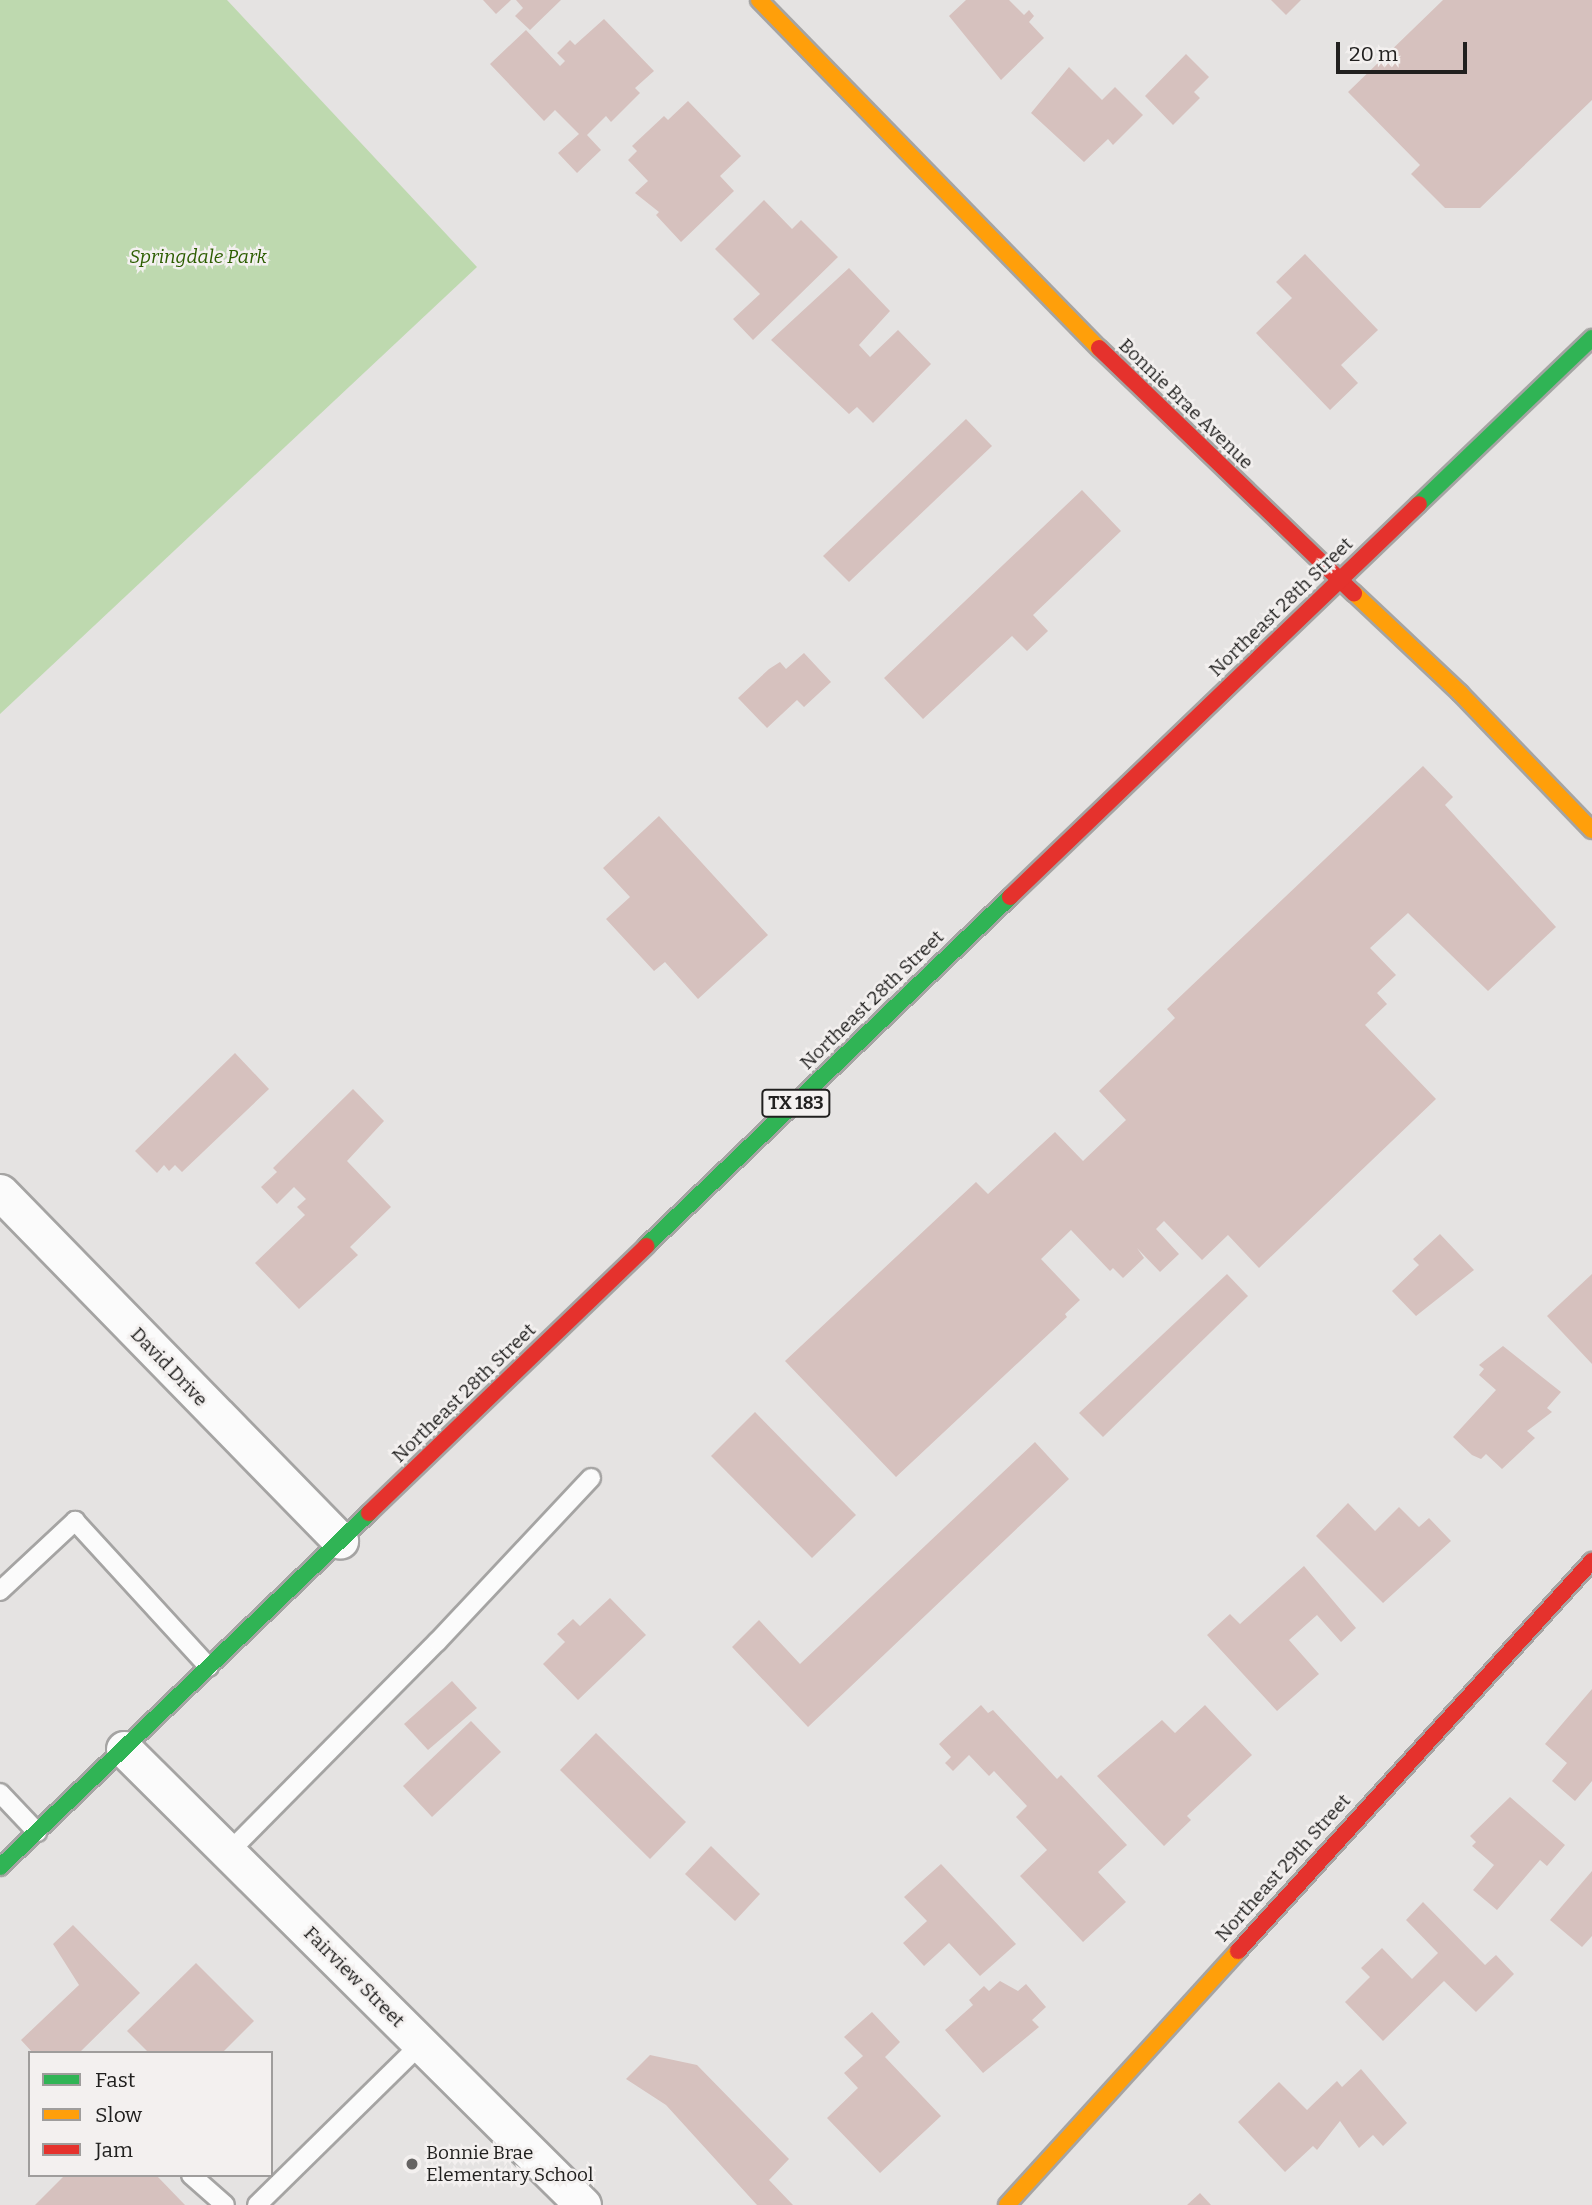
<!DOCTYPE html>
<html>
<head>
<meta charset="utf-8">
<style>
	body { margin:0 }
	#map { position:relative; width:1592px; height:2205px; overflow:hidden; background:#e5e3e2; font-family:Bitter,serif }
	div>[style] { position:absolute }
	.green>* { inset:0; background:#bed9af }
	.building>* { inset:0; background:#d6c1be }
	.roads { filter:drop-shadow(2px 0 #a5a4a3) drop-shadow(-2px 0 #a5a4a3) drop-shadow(0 2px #a5a4a3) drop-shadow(0 -2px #a5a4a3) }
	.lane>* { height:18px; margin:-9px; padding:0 9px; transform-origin:9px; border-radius:9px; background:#fbfbfb }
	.street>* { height:35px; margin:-17.5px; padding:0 17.5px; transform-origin:17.5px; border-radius:17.5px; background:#fbfbfb }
	.fast>* { height:16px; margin:-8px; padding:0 8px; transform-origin:8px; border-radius:8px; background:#30b455 }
	.slow>* { height:16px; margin:-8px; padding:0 8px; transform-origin:8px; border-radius:8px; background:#ff9f0a }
	.jam>* { height:16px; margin:-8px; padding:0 8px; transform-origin:8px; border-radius:8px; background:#e5322d }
	.dots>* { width:19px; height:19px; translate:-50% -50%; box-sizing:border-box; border:4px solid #f3f0ef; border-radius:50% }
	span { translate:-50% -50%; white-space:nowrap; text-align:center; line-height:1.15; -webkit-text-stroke:5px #f3f0ef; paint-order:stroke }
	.shield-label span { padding:2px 5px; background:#f3f0ef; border:2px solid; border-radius:5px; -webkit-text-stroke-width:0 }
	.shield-label { font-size:18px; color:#21201f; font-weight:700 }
	.park-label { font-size:19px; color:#2c5d00; font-style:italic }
	.street-label { font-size:19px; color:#21201f }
	.poi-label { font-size:19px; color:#21201f }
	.left { translate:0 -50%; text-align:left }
	.legend { position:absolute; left:28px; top:2051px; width:245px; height:126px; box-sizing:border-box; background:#f3f0ef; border:2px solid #9f9d9c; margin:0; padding:9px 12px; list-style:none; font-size:21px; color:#21201f }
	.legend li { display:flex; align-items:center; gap:14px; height:35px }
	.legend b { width:35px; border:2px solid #9f9d9c }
	.scale { position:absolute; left:1336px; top:42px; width:131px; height:32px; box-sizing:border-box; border:4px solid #21201f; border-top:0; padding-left:9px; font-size:21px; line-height:24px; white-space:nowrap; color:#21201f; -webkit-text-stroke:5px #f3f0ef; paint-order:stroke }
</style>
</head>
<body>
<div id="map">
	<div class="green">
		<div style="clip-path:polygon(0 0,227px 0,477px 267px,0 714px)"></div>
	</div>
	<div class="building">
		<div style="clip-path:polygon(483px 0,511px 0,496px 14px)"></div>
		<div style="clip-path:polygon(516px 0,561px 0,530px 30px,515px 16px,523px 8px)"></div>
		<div style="clip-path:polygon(966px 0,1009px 0,1024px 15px,1029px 10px,1034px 16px,1029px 22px,1044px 38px,1001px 80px,949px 16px)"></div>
		<div style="clip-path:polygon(1271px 0,1301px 0,1286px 15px)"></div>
		<div style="clip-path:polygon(1443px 0,1592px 0,1592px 100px,1480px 208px,1445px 208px,1411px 174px,1420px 165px,1348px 92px)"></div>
		<div style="clip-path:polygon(604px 19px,654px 71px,635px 88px,640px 93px,611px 122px,606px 116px,587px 135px,601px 150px,577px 173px,558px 153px,579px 134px,555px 110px,544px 121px,490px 64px,526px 30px,560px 66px,565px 61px,557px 53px,570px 40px,575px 45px)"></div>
		<div style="clip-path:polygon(1186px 54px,1209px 77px,1194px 92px,1200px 98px,1173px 125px,1145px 96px)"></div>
		<div style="clip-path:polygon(1069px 67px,1102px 100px,1115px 87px,1143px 115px,1113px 145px,1108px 139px,1084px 162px,1031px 113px)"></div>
		<div style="clip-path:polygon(688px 101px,741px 156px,720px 176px,734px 191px,681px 242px,656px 215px,659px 212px,635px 193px,648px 181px,628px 160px,637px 151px,632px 146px,664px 116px,668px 120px)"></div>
		<div style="clip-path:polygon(764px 200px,792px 229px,801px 220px,838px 257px,753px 340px,733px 319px,760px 294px,715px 249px)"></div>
		<div style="clip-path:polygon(1305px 254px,1378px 330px,1341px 365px,1358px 383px,1330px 410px,1256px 333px,1292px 298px,1276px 282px)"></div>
		<div style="clip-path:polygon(849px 268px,890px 311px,859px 345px,870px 357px,898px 330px,931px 364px,873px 423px,857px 407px,849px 414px,771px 340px)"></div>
		<div style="clip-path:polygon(966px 419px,992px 446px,849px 582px,823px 556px)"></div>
		<div style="clip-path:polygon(1082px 490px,1121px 531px,1033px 615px,1048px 631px,1027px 651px,1012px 636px,923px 719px,884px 678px)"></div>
		<div style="clip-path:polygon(804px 653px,831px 682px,804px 707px,797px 700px,767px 728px,738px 698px,769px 669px,780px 662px,786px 669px)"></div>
		<div style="clip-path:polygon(1423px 766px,1453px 797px,1445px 805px,1556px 927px,1488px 991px,1408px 913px,1370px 948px,1396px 975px,1377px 993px,1387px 1004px,1365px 1025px,1436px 1099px,1259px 1268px,1228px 1235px,1202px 1260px,1164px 1221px,1156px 1229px,1179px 1254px,1160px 1272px,1137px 1248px,1144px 1258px,1123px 1278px,1113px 1268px,1110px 1271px,1071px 1230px,1041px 1259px,1080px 1300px,1065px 1314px,1067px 1317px,896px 1477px,785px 1361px,976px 1182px,988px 1194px,1055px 1132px,1083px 1161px,1126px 1120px,1099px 1091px,1175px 1018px,1167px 1009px)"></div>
		<div style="clip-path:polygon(659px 816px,768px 935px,698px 999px,665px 962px,654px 971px,606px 919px,630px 897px,603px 868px)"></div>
		<div style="clip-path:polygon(235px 1053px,269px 1089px,182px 1172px,175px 1165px,169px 1171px,164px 1165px,157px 1173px,135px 1151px)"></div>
		<div style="clip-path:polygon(353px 1089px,384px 1121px,347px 1161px,391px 1207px,350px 1247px,358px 1255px,299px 1309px,255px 1263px,305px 1215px,297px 1207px,306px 1199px,294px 1187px,277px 1204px,261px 1187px,277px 1172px,273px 1168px)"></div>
		<div style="clip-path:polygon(1440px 1234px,1474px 1270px,1416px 1316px,1392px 1291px,1419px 1265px,1413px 1259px)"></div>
		<div style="clip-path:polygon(1227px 1274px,1248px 1296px,1103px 1437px,1079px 1413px)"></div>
		<div style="clip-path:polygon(1592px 1274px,1592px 1364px,1547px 1316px)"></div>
		<div style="clip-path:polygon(1503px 1346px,1561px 1392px,1547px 1408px,1552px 1412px,1527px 1431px,1535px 1438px,1502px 1469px,1486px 1454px,1481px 1459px,1472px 1455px,1453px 1437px,1496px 1390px,1479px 1375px,1484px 1369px,1479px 1365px)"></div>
		<div style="clip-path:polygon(755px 1412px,856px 1515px,812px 1558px,711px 1456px)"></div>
		<div style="clip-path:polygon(1035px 1442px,1069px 1479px,808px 1727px,732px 1647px,759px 1620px,800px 1664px)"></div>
		<div style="clip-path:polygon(1348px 1503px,1375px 1531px,1399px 1507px,1419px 1527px,1429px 1518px,1451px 1541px,1383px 1603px,1316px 1536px)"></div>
		<div style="clip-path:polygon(1304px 1566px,1356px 1628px,1341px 1642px,1317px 1615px,1289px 1640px,1319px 1674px,1277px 1711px,1207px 1635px,1230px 1614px,1240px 1624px)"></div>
		<div style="clip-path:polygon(610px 1598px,646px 1635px,578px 1700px,543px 1664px,565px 1642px,557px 1634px,573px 1619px,580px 1626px)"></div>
		<div style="clip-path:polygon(452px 1681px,477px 1708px,428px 1750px,404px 1724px)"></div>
		<div style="clip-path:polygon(1592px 1689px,1592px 1781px,1575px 1801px,1552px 1781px,1567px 1763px,1545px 1744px)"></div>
		<div style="clip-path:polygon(981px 1705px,988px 1713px,993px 1710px,1057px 1779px,1061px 1775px,1127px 1845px,1098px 1872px,1126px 1902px,1083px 1942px,1020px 1876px,1047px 1850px,1016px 1817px,1027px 1806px,994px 1771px,989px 1776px,969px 1755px,953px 1771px,945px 1763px,951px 1757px,939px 1744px)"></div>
		<div style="clip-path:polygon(1205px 1705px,1252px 1755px,1187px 1816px,1191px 1820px,1164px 1846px,1097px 1776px,1162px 1720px,1175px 1733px)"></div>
		<div style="clip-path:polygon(471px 1721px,501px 1752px,432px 1817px,403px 1786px)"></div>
		<div style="clip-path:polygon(596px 1733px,686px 1822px,650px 1859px,560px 1770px)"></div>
		<div style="clip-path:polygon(1510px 1797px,1565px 1845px,1547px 1866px,1540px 1860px,1497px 1910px,1473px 1890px,1494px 1865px,1472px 1846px,1476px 1842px,1470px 1836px)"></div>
		<div style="clip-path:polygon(711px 1846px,760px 1894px,735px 1921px,685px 1874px)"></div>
		<div style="clip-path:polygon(941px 1864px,1016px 1944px,980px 1976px,949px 1943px,924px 1966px,903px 1943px,927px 1921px,904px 1897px)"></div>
		<div style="clip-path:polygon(1592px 1871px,1592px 1936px,1582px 1947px,1550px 1920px)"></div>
		<div style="clip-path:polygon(1423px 1902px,1485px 1965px,1496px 1955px,1514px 1974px,1476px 2012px,1444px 1981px,1383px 2041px,1345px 2002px,1370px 1977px,1361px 1968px,1382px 1948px,1412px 1979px,1438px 1953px,1406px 1920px)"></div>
		<div style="clip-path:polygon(73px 1925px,140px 1993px,79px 2053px,33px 2053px,21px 2040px,79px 1985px,53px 1944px)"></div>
		<div style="clip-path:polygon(196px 1963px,254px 2021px,222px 2053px,149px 2053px,127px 2031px)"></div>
		<div style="clip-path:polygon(1000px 1981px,1018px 1991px,1026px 1984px,1046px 2007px,1032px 2020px,1039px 2027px,983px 2073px,945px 2030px,973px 2005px,969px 2000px,984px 1986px,989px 1991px)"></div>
		<div style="clip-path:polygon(872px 2012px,900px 2042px,885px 2057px,941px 2116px,880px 2173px,827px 2118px,858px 2088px,844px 2073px,863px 2056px,844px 2037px)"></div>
		<div style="clip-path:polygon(650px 2055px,697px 2065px,789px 2159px,769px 2180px,793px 2205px,757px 2205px,666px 2105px,626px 2079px)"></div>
		<div style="clip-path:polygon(1361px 2069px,1407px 2123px,1383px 2146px,1373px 2135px,1359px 2148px,1340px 2121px,1317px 2150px,1313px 2146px,1285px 2172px,1238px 2122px,1279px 2082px,1307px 2110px,1337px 2081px,1342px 2087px)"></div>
		<div style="clip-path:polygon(65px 2175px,156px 2175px,185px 2205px,35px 2205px)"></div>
		<div style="clip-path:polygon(1200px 2193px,1211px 2205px,1187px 2205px)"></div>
	</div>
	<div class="roads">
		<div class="lane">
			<div style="left:0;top:1591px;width:103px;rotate:-43deg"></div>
			<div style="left:75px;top:1521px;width:198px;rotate:47.5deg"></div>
			<div style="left:0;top:1793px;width:54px;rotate:46.5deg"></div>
			<div style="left:229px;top:1852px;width:296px;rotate:-45.3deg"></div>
			<div style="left:437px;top:1642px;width:225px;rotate:-46.8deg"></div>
			<div style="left:191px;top:2175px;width:45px;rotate:41.4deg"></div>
			<div style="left:257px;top:2205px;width:230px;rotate:-44.5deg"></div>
		</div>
		<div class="street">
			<div style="left:0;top:1192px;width:487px;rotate:45.7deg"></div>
			<div style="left:124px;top:1749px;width:647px;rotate:44.81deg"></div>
		</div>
		<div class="fast">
			<div style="left:1419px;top:504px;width:240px;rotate:-43.8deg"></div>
			<div style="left:646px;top:1246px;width:504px;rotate:-43.79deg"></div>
			<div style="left:0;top:1867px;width:511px;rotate:-43.81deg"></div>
		</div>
		<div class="slow">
			<div style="left:759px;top:0;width:487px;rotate:45.7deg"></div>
			<div style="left:1354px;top:593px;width:146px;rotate:43.3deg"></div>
			<div style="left:1460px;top:693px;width:190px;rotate:46.1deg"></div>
			<div style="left:1007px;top:2205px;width:343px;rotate:-47.7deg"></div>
		</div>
		<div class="jam">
			<div style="left:1099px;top:348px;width:354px;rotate:43.9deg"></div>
			<div style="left:1010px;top:897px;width:567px;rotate:-43.86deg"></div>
			<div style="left:369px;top:1513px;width:385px;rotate:-43.9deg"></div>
			<div style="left:1238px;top:1951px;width:527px;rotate:-47.77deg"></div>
		</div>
	</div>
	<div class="dots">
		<div style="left:412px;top:2164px;background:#666463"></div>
	</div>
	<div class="shield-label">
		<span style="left:796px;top:1103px">TX 183</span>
	</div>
	<div class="park-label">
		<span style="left:198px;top:257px">Springdale Park</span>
	</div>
	<div class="street-label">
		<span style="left:1186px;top:404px;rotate:44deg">Bonnie Brae Avenue</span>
		<span style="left:1281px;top:607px;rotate:-44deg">Northeast 28th Street</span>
		<span style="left:872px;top:1000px;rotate:-44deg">Northeast 28th Street</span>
		<span style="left:169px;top:1367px;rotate:46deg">David Drive</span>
		<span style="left:464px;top:1393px;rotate:-44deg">Northeast 28th Street</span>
		<span style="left:1283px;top:1868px;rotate:-48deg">Northeast 29th Street</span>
		<span style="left:354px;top:1977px;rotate:45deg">Fairview Street</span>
	</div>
	<div class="poi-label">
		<span class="left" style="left:426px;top:2164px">Bonnie Brae<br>Elementary School</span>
	</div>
	<ul class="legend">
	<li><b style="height:9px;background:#30b455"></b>Fast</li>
	<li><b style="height:9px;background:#ff9f0a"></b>Slow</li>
	<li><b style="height:9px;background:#e5322d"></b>Jam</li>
	</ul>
	<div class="scale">20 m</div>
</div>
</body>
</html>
